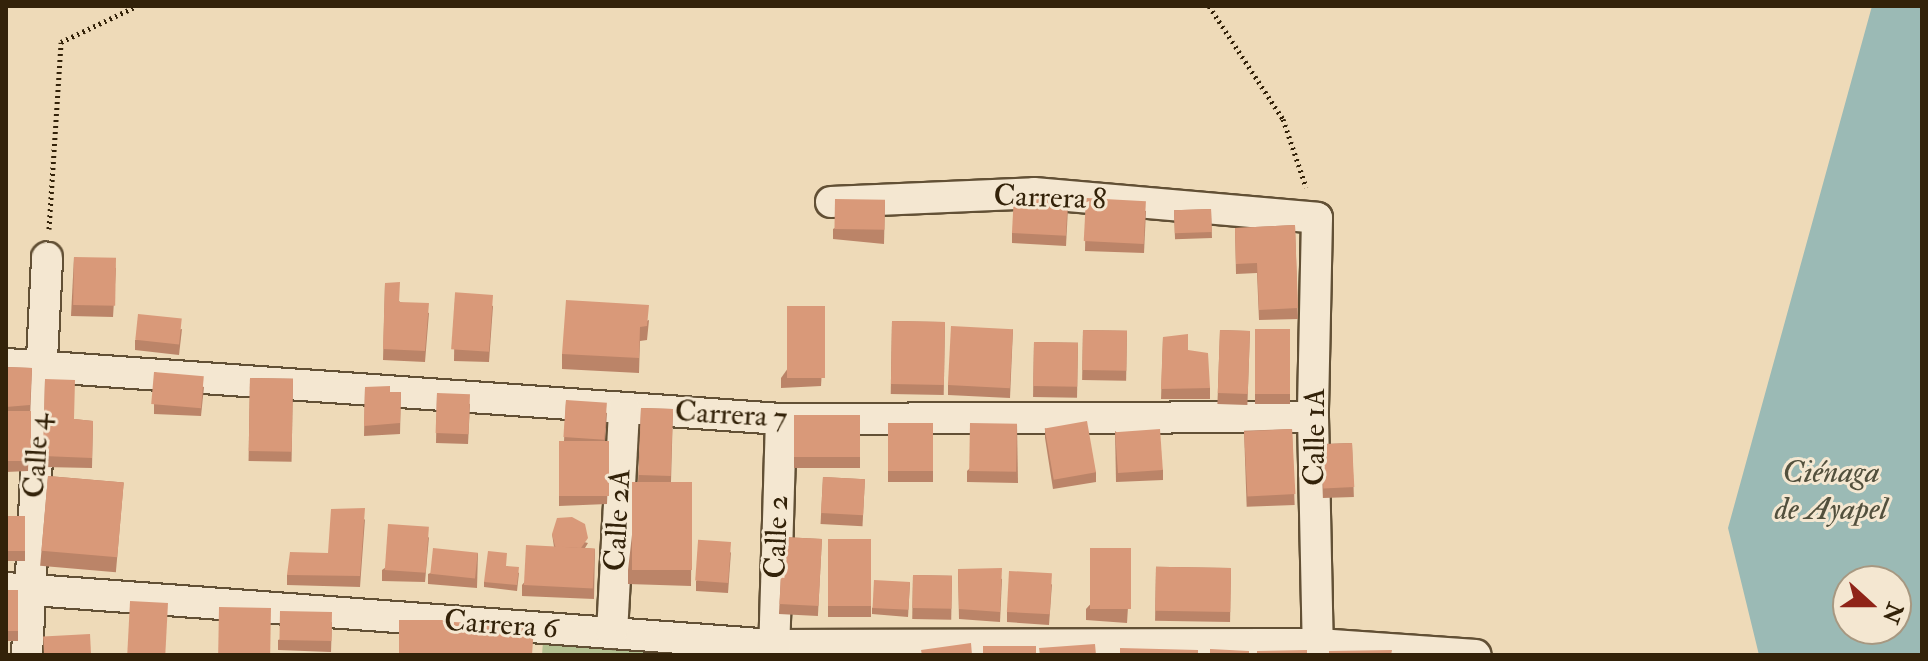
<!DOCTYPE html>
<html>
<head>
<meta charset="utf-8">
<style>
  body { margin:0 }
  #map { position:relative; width:1928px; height:661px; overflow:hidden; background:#eedab8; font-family:"IM FELL Double Pica",serif }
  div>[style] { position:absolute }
  .green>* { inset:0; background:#b4c192 }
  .water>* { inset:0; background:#9bbab5 }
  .path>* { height:5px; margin-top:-2.5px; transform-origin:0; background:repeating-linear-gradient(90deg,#332209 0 2px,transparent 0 6px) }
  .roads { filter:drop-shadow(2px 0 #625035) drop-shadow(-2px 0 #625035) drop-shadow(0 2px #625035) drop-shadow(0 -2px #625035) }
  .minor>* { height:30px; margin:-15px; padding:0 15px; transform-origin:15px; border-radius:15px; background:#f4e7d1 }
  .wall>* { inset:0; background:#bb8468; transform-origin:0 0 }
  .building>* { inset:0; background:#d99979; transform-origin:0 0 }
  span { translate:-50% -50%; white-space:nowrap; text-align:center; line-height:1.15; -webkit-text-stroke:6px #f4e7d1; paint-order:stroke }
  .street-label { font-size:30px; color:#332209 }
  .water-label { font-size:32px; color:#52503d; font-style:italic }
  .frame { position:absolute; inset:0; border:8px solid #332209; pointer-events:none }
  .north { position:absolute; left:1832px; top:565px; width:80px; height:80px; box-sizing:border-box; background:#f4e7d1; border:2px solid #a79881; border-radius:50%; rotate:111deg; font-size:22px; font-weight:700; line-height:32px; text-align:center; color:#332209 }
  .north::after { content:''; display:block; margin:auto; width:28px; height:36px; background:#8f2418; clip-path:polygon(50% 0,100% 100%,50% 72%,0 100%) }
</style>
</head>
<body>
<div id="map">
  <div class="green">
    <div style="clip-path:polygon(544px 628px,774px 655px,542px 655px)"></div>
  </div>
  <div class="water">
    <div style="clip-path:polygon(evenodd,1872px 6px,1922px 6px,1922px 655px,1759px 655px,1728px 528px,1872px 6px,1848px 581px,1896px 581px,1896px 629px,1848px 629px,1848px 581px)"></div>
  </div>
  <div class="path">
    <div style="left:1209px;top:6px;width:135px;rotate:56.8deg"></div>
    <div style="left:1283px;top:119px;width:72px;rotate:71.3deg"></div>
    <div style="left:49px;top:229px;width:187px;rotate:-86.3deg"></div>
    <div style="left:61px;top:42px;width:84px;rotate:-25.3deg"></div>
  </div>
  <div class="roads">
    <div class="minor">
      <div style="left:831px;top:202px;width:203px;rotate:-2.5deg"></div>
      <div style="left:1034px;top:193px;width:284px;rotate:5deg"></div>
      <div style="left:1317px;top:218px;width:199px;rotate:91.2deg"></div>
      <div style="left:1313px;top:417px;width:238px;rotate:88.8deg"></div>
      <div style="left:6px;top:364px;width:777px;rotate:4.06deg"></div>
      <div style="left:781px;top:419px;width:532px;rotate:-0.22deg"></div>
      <div style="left:6px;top:588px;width:769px;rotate:4.25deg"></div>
      <div style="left:773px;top:645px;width:545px;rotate:-0.11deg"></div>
      <div style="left:1318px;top:644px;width:158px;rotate:4deg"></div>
      <div style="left:612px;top:633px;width:225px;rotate:-86.9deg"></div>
      <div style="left:27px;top:655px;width:398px;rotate:-87.1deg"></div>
      <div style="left:774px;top:655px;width:236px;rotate:-88.3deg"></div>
    </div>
  </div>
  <div class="wall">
    <div style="clip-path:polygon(1086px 198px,1146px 211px,1144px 253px,1085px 251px)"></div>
    <div style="clip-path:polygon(885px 200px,884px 244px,833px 239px,833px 229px)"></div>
    <div style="clip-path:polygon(1068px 208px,1066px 246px,1012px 243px,1012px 233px)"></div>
    <div style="left:1211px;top:209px;width:29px;height:37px;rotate:88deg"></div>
    <div style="clip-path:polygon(1295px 225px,1298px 319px,1259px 320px,1257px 273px,1236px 274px,1235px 228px)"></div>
    <div style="clip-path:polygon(74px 257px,116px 268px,113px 317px,71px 316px)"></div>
    <div style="clip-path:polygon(385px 283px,400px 302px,429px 313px,425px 362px,383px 360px)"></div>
    <div style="clip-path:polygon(455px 296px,493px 306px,489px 362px,454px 361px)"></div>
    <div style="clip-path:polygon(825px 316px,821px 386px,781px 388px,781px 378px)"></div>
    <div style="clip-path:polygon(649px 320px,647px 340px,640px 341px,639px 373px,562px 369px,562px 354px)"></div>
    <div style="left:892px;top:321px;width:53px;height:73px;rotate:1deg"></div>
    <div style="clip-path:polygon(182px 329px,179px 355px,135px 350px,135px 340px)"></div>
    <div style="clip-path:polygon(1013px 329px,1010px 398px,948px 395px,948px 385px)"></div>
    <div style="left:1255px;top:329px;width:35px;height:75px"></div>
    <div style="left:1083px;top:330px;width:44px;height:50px;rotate:1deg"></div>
    <div style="left:1220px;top:330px;width:30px;height:74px;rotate:2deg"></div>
    <div style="clip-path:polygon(1163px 337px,1188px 350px,1210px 388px,1210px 399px,1161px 399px)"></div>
    <div style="left:1034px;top:342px;width:44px;height:55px;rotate:1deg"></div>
    <div style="clip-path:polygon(6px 367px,32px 368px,28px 471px,6px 472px)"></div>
    <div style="clip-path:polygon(154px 372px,204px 387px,201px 416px,154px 414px)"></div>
    <div style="left:250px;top:378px;width:43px;height:83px;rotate:1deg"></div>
    <div style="clip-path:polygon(45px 379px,74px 419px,93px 421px,92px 468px,43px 467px)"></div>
    <div style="clip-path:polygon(365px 387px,390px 392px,401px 392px,400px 434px,364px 436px)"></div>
    <div style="clip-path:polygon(437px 393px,470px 404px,468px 444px,436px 443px)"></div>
    <div style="clip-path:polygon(566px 400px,607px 413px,605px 441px,609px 452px,607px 504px,559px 506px,559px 441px,564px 441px)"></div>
    <div style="clip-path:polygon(641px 408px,673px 409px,671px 482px,692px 482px,691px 586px,628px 584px,628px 570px,638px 482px)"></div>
    <div style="left:794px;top:415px;width:66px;height:53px"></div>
    <div style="left:888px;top:423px;width:45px;height:59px"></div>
    <div style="clip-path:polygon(1017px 424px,1018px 483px,967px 482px,967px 471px)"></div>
    <div style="clip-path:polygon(1045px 428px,1096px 472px,1096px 482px,1053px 489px,1045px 438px)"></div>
    <div style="left:1292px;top:429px;width:76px;height:48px;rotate:88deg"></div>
    <div style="clip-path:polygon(1115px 431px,1163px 470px,1163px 480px,1116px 482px)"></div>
    <div style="left:1352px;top:443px;width:54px;height:31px;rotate:88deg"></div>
    <div style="left:48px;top:476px;width:76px;height:90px;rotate:5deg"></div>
    <div style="left:823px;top:477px;width:42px;height:47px;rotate:3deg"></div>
    <div style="left:6px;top:516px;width:19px;height:45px"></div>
    <div style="clip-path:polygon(365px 519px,360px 587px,287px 585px,287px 575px,328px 553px)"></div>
    <div style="clip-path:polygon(552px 534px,588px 543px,585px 548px,595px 549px,594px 599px,522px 596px,522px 585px,554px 547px)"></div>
    <div style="clip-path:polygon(429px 537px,425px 582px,382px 581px,382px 570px)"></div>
    <div style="left:783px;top:537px;width:39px;height:77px;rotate:3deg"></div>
    <div style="left:828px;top:539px;width:43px;height:78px"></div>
    <div style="clip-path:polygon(731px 552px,728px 593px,696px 591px,696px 581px)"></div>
    <div style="clip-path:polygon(478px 553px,477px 588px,428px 584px,428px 574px)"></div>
    <div style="clip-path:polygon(1131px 559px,1127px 623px,1086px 620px,1086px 609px)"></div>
    <div style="clip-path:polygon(507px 566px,519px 573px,517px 591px,484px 587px,484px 582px)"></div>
    <div style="left:1231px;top:568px;width:54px;height:75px;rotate:91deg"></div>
    <div style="clip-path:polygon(958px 569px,1002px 579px,1000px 622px,959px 619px)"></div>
    <div style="left:913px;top:575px;width:39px;height:44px;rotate:1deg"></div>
    <div style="clip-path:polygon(910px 582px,908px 617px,872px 614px,872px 608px)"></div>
    <div style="clip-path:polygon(1052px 584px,1049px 625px,1007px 622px,1007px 612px)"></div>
    <div style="left:6px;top:590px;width:12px;height:51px"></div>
    <div style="clip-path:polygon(332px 622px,331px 652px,278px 650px,278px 640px)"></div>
  </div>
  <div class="building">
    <div style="left:1014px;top:194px;width:54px;height:39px;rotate:3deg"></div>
    <div style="left:1086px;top:198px;width:60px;height:43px;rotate:3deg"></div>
    <div style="left:835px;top:199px;width:50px;height:30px;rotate:1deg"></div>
    <div style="left:1211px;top:209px;width:23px;height:37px;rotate:88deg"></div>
    <div style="clip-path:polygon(1295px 225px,1298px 308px,1259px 310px,1257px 263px,1236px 264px,1235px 228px)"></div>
    <div style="left:74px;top:257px;width:42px;height:48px;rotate:1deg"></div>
    <div style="clip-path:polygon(400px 282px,399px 302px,429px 303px,425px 351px,383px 349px,385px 283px)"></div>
    <div style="left:493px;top:295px;width:57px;height:38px;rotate:94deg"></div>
    <div style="clip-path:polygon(566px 300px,649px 305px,647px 326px,640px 327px,639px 358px,562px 354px)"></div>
    <div style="left:787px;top:306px;width:38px;height:72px"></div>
    <div style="left:138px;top:314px;width:44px;height:26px;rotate:6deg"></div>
    <div style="left:892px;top:321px;width:53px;height:63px;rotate:1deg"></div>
    <div style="left:951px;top:326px;width:62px;height:59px;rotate:3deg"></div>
    <div style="left:1255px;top:329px;width:35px;height:65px"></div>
    <div style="left:1083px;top:330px;width:44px;height:40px;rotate:1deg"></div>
    <div style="left:1220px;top:330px;width:30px;height:63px;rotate:2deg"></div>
    <div style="clip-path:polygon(1188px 334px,1188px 350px,1208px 353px,1210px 388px,1161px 389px,1163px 337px)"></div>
    <div style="left:1034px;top:342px;width:44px;height:44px;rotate:1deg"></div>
    <div style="clip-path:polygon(6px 367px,32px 368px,30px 405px,6px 407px)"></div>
    <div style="left:154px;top:372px;width:50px;height:32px;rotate:5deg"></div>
    <div style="left:250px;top:378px;width:43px;height:73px;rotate:1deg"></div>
    <div style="clip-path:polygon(45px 379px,75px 380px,74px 419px,93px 421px,92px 458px,43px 456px)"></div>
    <div style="clip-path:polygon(390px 386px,390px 392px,401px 392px,400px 423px,364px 426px,365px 387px)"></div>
    <div style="left:437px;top:393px;width:33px;height:40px;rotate:2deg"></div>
    <div style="left:566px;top:400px;width:41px;height:37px;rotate:4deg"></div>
    <div style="left:641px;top:408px;width:32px;height:67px;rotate:2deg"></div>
    <div style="left:6px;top:411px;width:25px;height:50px"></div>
    <div style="left:794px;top:415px;width:66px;height:42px"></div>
    <div style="left:1087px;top:421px;width:52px;height:43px;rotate:80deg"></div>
    <div style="left:888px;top:423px;width:45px;height:48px"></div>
    <div style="left:970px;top:423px;width:47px;height:48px;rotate:1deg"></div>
    <div style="left:1160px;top:429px;width:41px;height:45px;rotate:86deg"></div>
    <div style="left:1292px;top:429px;width:65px;height:48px;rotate:87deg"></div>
    <div style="left:559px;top:441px;width:50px;height:55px"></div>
    <div style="left:1352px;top:443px;width:44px;height:31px;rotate:87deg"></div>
    <div style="left:48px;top:476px;width:76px;height:75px;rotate:5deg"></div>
    <div style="left:823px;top:477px;width:42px;height:36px;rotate:3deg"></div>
    <div style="left:632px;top:482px;width:60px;height:88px"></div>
    <div style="clip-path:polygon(365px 508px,360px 576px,287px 575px,290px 552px,328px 553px,331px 509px)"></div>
    <div style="left:6px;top:516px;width:19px;height:35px"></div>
    <div style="clip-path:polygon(572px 517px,585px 524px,588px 538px,581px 548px,556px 547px,555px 546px,552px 534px,557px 518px)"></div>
    <div style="left:388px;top:524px;width:41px;height:46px;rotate:4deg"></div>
    <div style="left:783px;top:537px;width:39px;height:67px;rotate:3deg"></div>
    <div style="left:828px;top:539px;width:43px;height:67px"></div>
    <div style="left:731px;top:542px;width:41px;height:33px;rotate:94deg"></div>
    <div style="left:526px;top:545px;width:69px;height:40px;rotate:3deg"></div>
    <div style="left:433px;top:548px;width:45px;height:26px;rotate:6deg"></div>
    <div style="left:1090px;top:548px;width:41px;height:61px"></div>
    <div style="clip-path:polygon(488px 551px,507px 553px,506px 566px,519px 567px,517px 585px,484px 582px)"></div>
    <div style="clip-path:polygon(1002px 568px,1000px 612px,959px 609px,958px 569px)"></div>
    <div style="left:1231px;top:568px;width:44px;height:75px;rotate:91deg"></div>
    <div style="left:1009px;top:571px;width:43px;height:41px;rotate:3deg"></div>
    <div style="left:913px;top:575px;width:39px;height:33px;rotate:1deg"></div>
    <div style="left:874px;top:580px;width:36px;height:28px;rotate:3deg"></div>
    <div style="left:6px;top:590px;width:12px;height:41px"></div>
    <div style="left:168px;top:603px;width:52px;height:38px;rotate:93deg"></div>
    <div style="left:219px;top:607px;width:52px;height:48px;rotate:1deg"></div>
    <div style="left:280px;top:611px;width:52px;height:29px;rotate:1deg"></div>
    <div style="clip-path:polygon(399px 620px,452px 620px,452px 634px,454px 622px,534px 627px,532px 655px,399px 655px)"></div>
    <div style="left:90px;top:634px;width:21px;height:47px;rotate:87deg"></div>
    <div style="clip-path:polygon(971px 643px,972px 655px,922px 655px,921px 650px)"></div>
    <div style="clip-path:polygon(1095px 644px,1096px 655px,1040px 655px,1039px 648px)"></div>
    <div style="left:1036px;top:646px;width:9px;height:53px;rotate:90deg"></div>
    <div style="clip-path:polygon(1120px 648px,1198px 650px,1198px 655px,1120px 655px)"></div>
    <div style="clip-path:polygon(1210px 649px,1249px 651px,1249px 655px,1210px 655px)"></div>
    <div style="clip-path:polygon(1307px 650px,1307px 655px,1257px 655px,1257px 651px)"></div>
    <div style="clip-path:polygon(1392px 650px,1391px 655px,1329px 655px,1329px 651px)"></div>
  </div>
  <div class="street-label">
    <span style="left:1050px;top:198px;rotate:2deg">Carrera 8</span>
    <span style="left:731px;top:415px;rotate:3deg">Carrera 7</span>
    <span style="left:1315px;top:437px;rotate:-90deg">Calle 1A</span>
    <span style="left:37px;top:456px;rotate:-87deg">Calle 4</span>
    <span style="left:618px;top:520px;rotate:-87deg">Calle 2A</span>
    <span style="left:777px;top:537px;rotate:-88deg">Calle 2</span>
    <span style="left:501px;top:625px;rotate:4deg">Carrera 6</span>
  </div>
  <div class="water-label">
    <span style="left:1831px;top:491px">Ciénaga<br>de Ayapel</span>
  </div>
  <div class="frame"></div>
  <div class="north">N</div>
</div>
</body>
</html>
